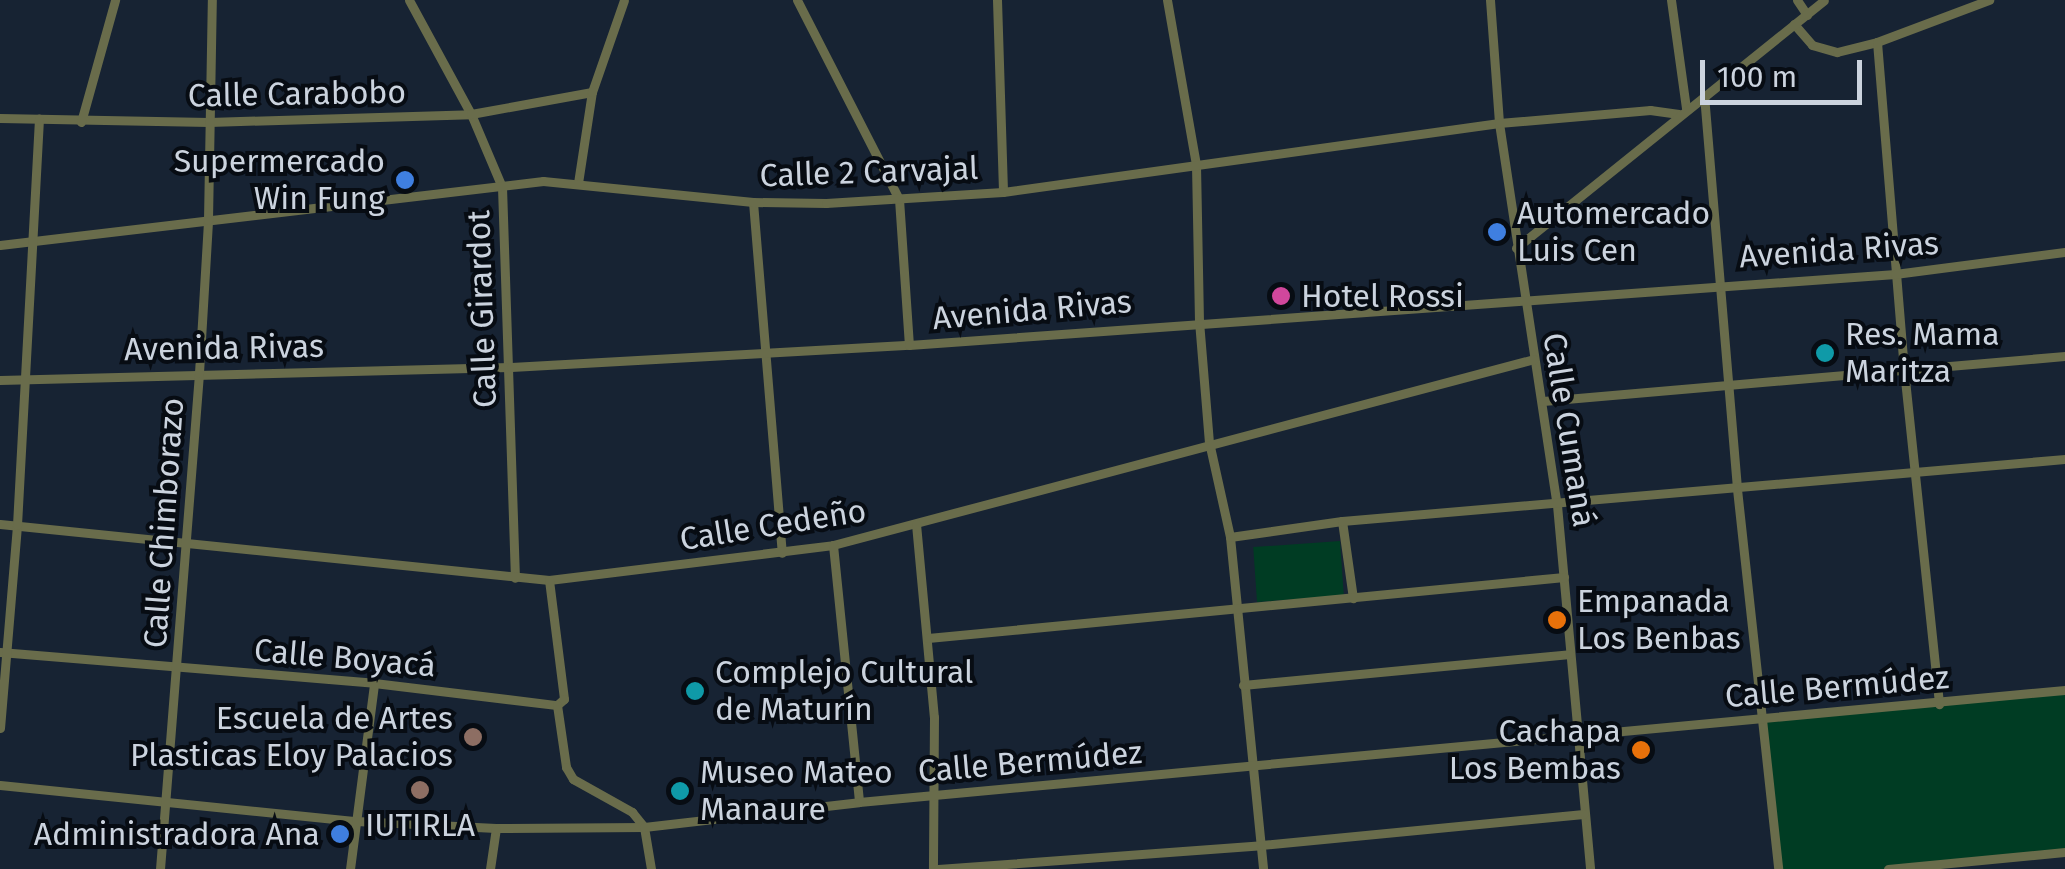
<!DOCTYPE html>
<html>
<head>
<meta charset="utf-8">
<style>
  body { margin:0 }
  #map { position:relative; width:2065px; height:869px; overflow:hidden; background:#172333; font-family:"Fira Sans",sans-serif }
  div>[style] { position:absolute }
  .green>* { inset:0; background:#003c23; transform-origin:0 0 }
  .minor>* { height:9px; margin:-4.5px; padding:0 4.5px; transform-origin:4.5px; border-radius:4.5px; background:#696c4b }
  .dots>* { width:28px; height:28px; translate:-50% -50%; box-sizing:border-box; border:5px solid #070c13; border-radius:50% }
  span { translate:-50% -50%; white-space:nowrap; text-align:center; line-height:1.15; -webkit-text-stroke:8px #070c13; paint-order:stroke }
  .street-label { font-size:32px; color:#cbd3de }
  .poi-label { font-size:32px; color:#cbd3de }
  .right { translate:-100% -50%; text-align:right }
  .left { translate:0 -50%; text-align:left }
  .scale { position:absolute; left:1700px; top:60px; width:162px; height:45px; box-sizing:border-box; border:5px solid #cbd3de; border-top:0; padding-left:12px; font-size:30px; line-height:35px; white-space:nowrap; color:#cbd3de; -webkit-text-stroke:8px #070c13; paint-order:stroke }
</style>
</head>
<body>
<div id="map">
  <div class="green">
    <div style="left:1340px;top:541px;width:55px;height:87px;rotate:86deg"></div>
    <div style="clip-path:polygon(2065px 691px,2065px 852px,1888px 869px,1778px 869px,1765px 720px)"></div>
  </div>
  <div class="minor">
    <div style="left:409px;top:0;width:130px;rotate:61.5deg"></div>
    <div style="left:471px;top:114px;width:79px;rotate:67deg"></div>
    <div style="left:502px;top:187px;width:391px;rotate:88.1deg"></div>
    <div style="left:797px;top:0;width:224px;rotate:62.9deg"></div>
    <div style="left:899px;top:199px;width:146px;rotate:86.1deg"></div>
    <div style="left:997px;top:0;width:192px;rotate:88.2deg"></div>
    <div style="left:1167px;top:0;width:168px;rotate:80deg"></div>
    <div style="left:1196px;top:165px;width:156px;rotate:88.9deg"></div>
    <div style="left:1199px;top:321px;width:121px;rotate:85.3deg"></div>
    <div style="left:1209px;top:442px;width:97px;rotate:77.5deg"></div>
    <div style="left:1230px;top:537px;width:334px;rotate:84.3deg"></div>
    <div style="left:1490px;top:0;width:123px;rotate:85.8deg"></div>
    <div style="left:1499px;top:123px;width:386px;rotate:81.4deg"></div>
    <div style="left:1557px;top:505px;width:365px;rotate:84.8deg"></div>
    <div style="left:1671px;top:0;width:109px;rotate:82.1deg"></div>
    <div style="left:1797px;top:0;width:18px;rotate:56deg"></div>
    <div style="left:1794px;top:24px;width:28px;rotate:49deg"></div>
    <div style="left:1812px;top:45px;width:26px;rotate:16deg"></div>
    <div style="left:1837px;top:52px;width:41px;rotate:-14deg"></div>
    <div style="left:1877px;top:42px;width:120px;rotate:-20.6deg"></div>
    <div style="left:1877px;top:42px;width:329px;rotate:85.3deg"></div>
    <div style="left:1904px;top:370px;width:336px;rotate:84deg"></div>
    <div style="left:1704px;top:95px;width:395px;rotate:85.2deg"></div>
    <div style="left:1737px;top:489px;width:382px;rotate:83.8deg"></div>
    <div style="left:0;top:118px;width:209px;rotate:1.1deg"></div>
    <div style="left:209px;top:122px;width:262px;rotate:-1.7deg"></div>
    <div style="left:471px;top:114px;width:123px;rotate:-10.3deg"></div>
    <div style="left:81px;top:122px;width:127px;rotate:-74.4deg"></div>
    <div style="left:578px;top:183px;width:92px;rotate:-81.3deg"></div>
    <div style="left:592px;top:92px;width:97px;rotate:-70.8deg"></div>
    <div style="left:753px;top:202px;width:352px;rotate:85.3deg"></div>
    <div style="left:0;top:245px;width:547px;rotate:-6.72deg"></div>
    <div style="left:543px;top:181px;width:211px;rotate:5.7deg"></div>
    <div style="left:753px;top:202px;width:73px;rotate:0.8deg"></div>
    <div style="left:826px;top:203px;width:177px;rotate:-3.6deg"></div>
    <div style="left:1003px;top:192px;width:501px;rotate:-7.92deg"></div>
    <div style="left:1499px;top:123px;width:152px;rotate:-4.9deg"></div>
    <div style="left:1650px;top:110px;width:29px;rotate:8deg"></div>
    <div style="left:1516px;top:248px;width:395px;rotate:-38.8deg"></div>
    <div style="left:0;top:380px;width:511px;rotate:-1.46deg"></div>
    <div style="left:511px;top:367px;width:399px;rotate:-3.2deg"></div>
    <div style="left:909px;top:345px;width:989px;rotate:-4.12deg"></div>
    <div style="left:1895px;top:274px;width:171px;rotate:-7.4deg"></div>
    <div style="left:1543px;top:401px;width:524px;rotate:-4.93deg"></div>
    <div style="left:1342px;top:521px;width:78px;rotate:81.9deg"></div>
    <div style="left:0;top:524px;width:552px;rotate:5.82deg"></div>
    <div style="left:549px;top:580px;width:286px;rotate:-7deg"></div>
    <div style="left:833px;top:545px;width:725px;rotate:-14.86deg"></div>
    <div style="left:916px;top:524px;width:194px;rotate:84.7deg"></div>
    <div style="left:934px;top:717px;width:152px;rotate:90.4deg"></div>
    <div style="left:1230px;top:537px;width:113px;rotate:-8.1deg"></div>
    <div style="left:1342px;top:521px;width:726px;rotate:-4.9deg"></div>
    <div style="left:833px;top:545px;width:258px;rotate:84.2deg"></div>
    <div style="left:549px;top:580px;width:120px;rotate:82.8deg"></div>
    <div style="left:564px;top:699px;width:9px;rotate:139deg"></div>
    <div style="left:928px;top:638px;width:639px;rotate:-5.48deg"></div>
    <div style="left:0;top:652px;width:375px;rotate:4.7deg"></div>
    <div style="left:374px;top:683px;width:184px;rotate:6.9deg"></div>
    <div style="left:1243px;top:685px;width:328px;rotate:-5.4deg"></div>
    <div style="left:557px;top:705px;width:63px;rotate:81.7deg"></div>
    <div style="left:566px;top:767px;width:14px;rotate:60deg"></div>
    <div style="left:573px;top:779px;width:68px;rotate:29.2deg"></div>
    <div style="left:632px;top:812px;width:19px;rotate:51deg"></div>
    <div style="left:644px;top:827px;width:43px;rotate:80.5deg"></div>
    <div style="left:0;top:728px;width:204px;rotate:-85.2deg"></div>
    <div style="left:17px;top:525px;width:407px;rotate:-86.9deg"></div>
    <div style="left:0;top:785px;width:358px;rotate:5.8deg"></div>
    <div style="left:356px;top:821px;width:140px;rotate:2.9deg"></div>
    <div style="left:496px;top:828px;width:148px;rotate:-0.4deg"></div>
    <div style="left:644px;top:827px;width:216px;rotate:-6.6deg"></div>
    <div style="left:859px;top:802px;width:1211px;rotate:-5.31deg"></div>
    <div style="left:160px;top:869px;width:498px;rotate:-85.5deg"></div>
    <div style="left:199px;top:373px;width:153px;rotate:-86.6deg"></div>
    <div style="left:208px;top:220px;width:220px;rotate:-89deg"></div>
    <div style="left:350px;top:869px;width:188px;rotate:-82.6deg"></div>
    <div style="left:490px;top:869px;width:41px;rotate:-81.7deg"></div>
    <div style="left:938px;top:869px;width:324px;rotate:-4.2deg"></div>
    <div style="left:1261px;top:845px;width:324px;rotate:-5.5deg"></div>
    <div style="left:1888px;top:869px;width:178px;rotate:-5.5deg"></div>
  </div>
  <div class="dots">
    <div style="left:405px;top:180px;background:#3f7fe0"></div>
    <div style="left:1497px;top:232px;background:#3f7fe0"></div>
    <div style="left:1281px;top:296px;background:#d1479c"></div>
    <div style="left:1825px;top:353px;background:#0f9aa8"></div>
    <div style="left:1557px;top:620px;background:#e8710a"></div>
    <div style="left:695px;top:691px;background:#0f9aa8"></div>
    <div style="left:473px;top:737px;background:#8d6e63"></div>
    <div style="left:1641px;top:750px;background:#e8710a"></div>
    <div style="left:420px;top:790px;background:#8d6e63"></div>
    <div style="left:680px;top:791px;background:#0f9aa8"></div>
    <div style="left:340px;top:834px;background:#3f7fe0"></div>
  </div>
  <div class="street-label">
    <span style="left:297px;top:94px;rotate:-1deg">Calle Carabobo</span>
    <span style="left:869px;top:172px;rotate:-2deg">Calle 2 Carvajal</span>
    <span style="left:1839px;top:250px;rotate:-4deg">Avenida Rivas</span>
    <span style="left:482px;top:309px;rotate:-92deg">Calle Girardot</span>
    <span style="left:1032px;top:310px;rotate:-5deg">Avenida Rivas</span>
    <span style="left:224px;top:348px;rotate:-1deg">Avenida Rivas</span>
    <span style="left:1569px;top:430px;rotate:81deg">Calle Cumaná</span>
    <span style="left:164px;top:523px;rotate:-86deg">Calle Chimborazo</span>
    <span style="left:773px;top:525px;rotate:-9deg">Calle Cedeño</span>
    <span style="left:345px;top:658px;rotate:5deg">Calle Boyacá</span>
    <span style="left:1837px;top:687px;rotate:-5deg">Calle Bermúdez</span>
    <span style="left:1030px;top:762px;rotate:-5deg">Calle Bermúdez</span>
  </div>
  <div class="poi-label">
    <span class="right" style="left:385px;top:180px">Supermercado<br>Win Fung</span>
    <span class="left" style="left:1517px;top:232px">Automercado<br>Luis Cen</span>
    <span class="left" style="left:1301px;top:296px">Hotel Rossi</span>
    <span class="left" style="left:1845px;top:353px">Res. Mama<br>Maritza</span>
    <span class="left" style="left:1577px;top:620px">Empanada<br>Los Benbas</span>
    <span class="left" style="left:715px;top:691px">Complejo Cultural<br>de Maturín</span>
    <span class="right" style="left:453px;top:737px">Escuela de Artes<br>Plasticas Eloy Palacios</span>
    <span class="right" style="left:1621px;top:750px">Cachapa<br>Los Bembas</span>
    <span class="left" style="left:700px;top:791px">Museo Mateo<br>Manaure</span>
    <span style="left:420px;top:825px">IUTIRLA</span>
    <span class="right" style="left:320px;top:834px">Administradora Ana</span>
  </div>
  <div class="scale">100 m</div>
</div>
</body>
</html>
